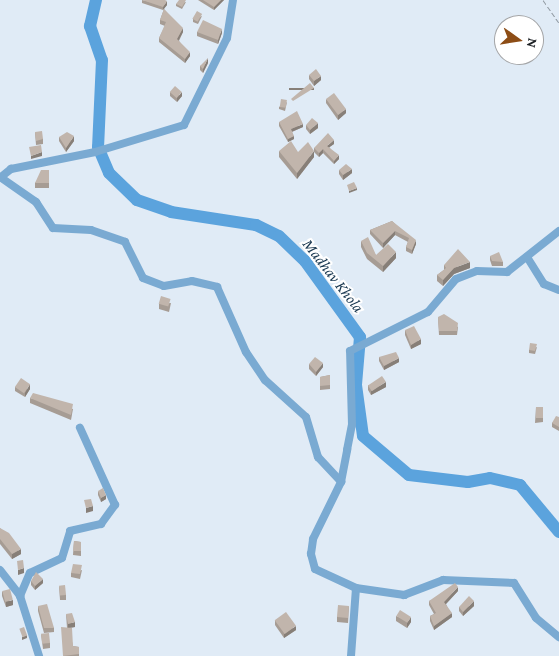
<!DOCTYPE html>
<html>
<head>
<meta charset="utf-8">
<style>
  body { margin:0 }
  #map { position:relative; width:559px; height:656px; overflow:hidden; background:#e0ebf6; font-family:"Crimson Pro",serif }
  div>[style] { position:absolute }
  .river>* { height:12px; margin:-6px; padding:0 6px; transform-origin:6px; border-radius:6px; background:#5ba3dd }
  .path>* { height:1px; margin-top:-0.5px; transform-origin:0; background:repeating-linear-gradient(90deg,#9099a1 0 5px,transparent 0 7.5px) }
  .minor>* { height:8px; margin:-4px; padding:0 4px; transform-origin:4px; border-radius:4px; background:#7aaad2 }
  .wall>* { inset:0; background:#a69c94 }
  .shaded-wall>* { inset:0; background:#877f78; transform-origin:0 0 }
  .building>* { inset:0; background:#c1b5ac; transform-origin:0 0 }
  span { translate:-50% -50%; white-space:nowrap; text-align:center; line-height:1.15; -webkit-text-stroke:4px #fff; paint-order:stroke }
  .water-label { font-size:16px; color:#17364f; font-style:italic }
  .north { position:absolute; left:494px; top:15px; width:50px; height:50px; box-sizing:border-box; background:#fff; border:1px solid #a4a5a7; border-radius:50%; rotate:103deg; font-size:14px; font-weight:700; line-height:20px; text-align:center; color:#1b1f23 }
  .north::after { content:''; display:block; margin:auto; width:18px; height:22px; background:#8d4d16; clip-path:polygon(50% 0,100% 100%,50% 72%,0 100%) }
</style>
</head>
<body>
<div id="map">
  <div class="river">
    <div style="left:96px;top:0;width:27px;rotate:103deg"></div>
    <div style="left:90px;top:26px;width:36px;rotate:71deg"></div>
    <div style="left:102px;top:60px;width:87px;rotate:92.6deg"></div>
    <div style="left:98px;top:147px;width:28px;rotate:67deg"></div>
    <div style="left:109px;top:173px;width:39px;rotate:44deg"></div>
    <div style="left:137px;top:200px;width:36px;rotate:19deg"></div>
    <div style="left:171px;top:212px;width:86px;rotate:8.7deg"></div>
    <div style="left:256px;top:225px;width:25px;rotate:26deg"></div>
    <div style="left:279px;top:236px;width:36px;rotate:44deg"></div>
    <div style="left:305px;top:261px;width:94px;rotate:54.1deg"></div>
    <div style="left:360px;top:337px;width:48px;rotate:94.8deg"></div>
    <div style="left:356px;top:385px;width:51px;rotate:82.2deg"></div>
    <div style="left:363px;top:436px;width:60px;rotate:40.3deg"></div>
    <div style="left:409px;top:475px;width:59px;rotate:6.8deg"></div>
    <div style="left:468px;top:482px;width:22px;rotate:-10deg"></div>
    <div style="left:490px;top:478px;width:31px;rotate:13deg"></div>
    <div style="left:520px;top:485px;width:61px;rotate:50.3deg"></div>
  </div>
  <div class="path">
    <div style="left:543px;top:0;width:28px;rotate:55deg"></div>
  </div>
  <div class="minor">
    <div style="left:0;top:177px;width:44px;rotate:34.8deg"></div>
    <div style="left:36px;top:202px;width:31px;rotate:57deg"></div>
    <div style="left:53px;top:228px;width:38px;rotate:3deg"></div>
    <div style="left:91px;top:230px;width:36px;rotate:19deg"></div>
    <div style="left:125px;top:242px;width:40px;rotate:63.4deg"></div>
    <div style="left:143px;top:278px;width:22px;rotate:21deg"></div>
    <div style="left:164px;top:286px;width:28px;rotate:-10deg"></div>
    <div style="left:192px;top:281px;width:26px;rotate:13deg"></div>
    <div style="left:217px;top:287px;width:71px;rotate:66deg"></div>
    <div style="left:246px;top:352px;width:34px;rotate:56deg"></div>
    <div style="left:265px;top:380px;width:55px;rotate:42.1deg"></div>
    <div style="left:306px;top:417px;width:42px;rotate:73.3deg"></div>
    <div style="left:318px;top:457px;width:34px;rotate:47deg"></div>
    <div style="left:1px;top:177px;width:13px;rotate:-39deg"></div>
    <div style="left:11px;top:169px;width:86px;rotate:-11.4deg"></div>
    <div style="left:95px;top:152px;width:93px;rotate:-16.9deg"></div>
    <div style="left:184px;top:125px;width:97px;rotate:-63.7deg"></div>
    <div style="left:227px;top:38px;width:38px;rotate:-81deg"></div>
    <div style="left:527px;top:257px;width:32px;rotate:58deg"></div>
    <div style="left:544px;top:284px;width:16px;rotate:22deg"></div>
    <div style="left:0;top:570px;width:33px;rotate:52deg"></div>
    <div style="left:20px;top:596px;width:63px;rotate:72.4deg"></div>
    <div style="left:356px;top:588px;width:49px;rotate:8.3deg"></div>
    <div style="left:404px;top:595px;width:42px;rotate:-21deg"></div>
    <div style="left:443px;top:580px;width:71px;rotate:2.4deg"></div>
    <div style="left:514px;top:583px;width:41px;rotate:57.8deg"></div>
    <div style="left:536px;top:618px;width:30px;rotate:40deg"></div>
    <div style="left:20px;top:596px;width:25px;rotate:-67deg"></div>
    <div style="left:30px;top:573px;width:35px;rotate:-25deg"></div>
    <div style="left:62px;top:558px;width:28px;rotate:-73deg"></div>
    <div style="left:70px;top:531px;width:32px;rotate:-13deg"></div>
    <div style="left:101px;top:524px;width:24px;rotate:-54deg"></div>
    <div style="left:115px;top:505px;width:85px;rotate:-114.4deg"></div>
    <div style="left:351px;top:656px;width:68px;rotate:-85.8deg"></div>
    <div style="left:356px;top:588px;width:45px;rotate:-155.1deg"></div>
    <div style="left:315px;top:569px;width:16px;rotate:-105deg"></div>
    <div style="left:311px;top:554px;width:15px;rotate:-82deg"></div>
    <div style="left:313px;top:539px;width:64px;rotate:-63.8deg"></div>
    <div style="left:341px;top:482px;width:33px;rotate:-79deg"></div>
    <div style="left:347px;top:450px;width:25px;rotate:-79deg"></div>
    <div style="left:352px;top:425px;width:74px;rotate:-91.5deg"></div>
    <div style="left:350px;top:351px;width:87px;rotate:-26.6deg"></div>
    <div style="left:428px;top:312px;width:43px;rotate:-49.7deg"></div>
    <div style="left:456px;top:279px;width:22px;rotate:-21deg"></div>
    <div style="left:477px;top:271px;width:30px;rotate:2deg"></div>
    <div style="left:507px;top:272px;width:66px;rotate:-38.3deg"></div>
  </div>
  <div class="wall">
    <div style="clip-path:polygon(142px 0,167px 5px,163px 10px,142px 3px)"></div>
    <div style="clip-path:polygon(198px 0,224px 0,214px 10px)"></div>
    <div style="clip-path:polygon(186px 2px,182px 9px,176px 6px,176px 4px)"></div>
    <div style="clip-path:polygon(164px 9px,183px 32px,179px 41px,190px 56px,185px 63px,159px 42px,159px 38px,165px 26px,160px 24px,160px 20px)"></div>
    <div style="clip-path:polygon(202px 16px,198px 24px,193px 22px,193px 19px)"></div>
    <div style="clip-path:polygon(197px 32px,222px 33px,218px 44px,197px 36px)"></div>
    <div style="clip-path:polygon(208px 63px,203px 73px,200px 70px,200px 66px)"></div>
    <div style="clip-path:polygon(309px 75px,321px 80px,314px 86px,309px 79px)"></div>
    <div style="clip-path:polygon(170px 92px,182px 96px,177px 102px,170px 96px)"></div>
    <div style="clip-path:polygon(326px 99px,346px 113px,338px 120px,326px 103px)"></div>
    <div style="clip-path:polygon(287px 102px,285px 111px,279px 109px,279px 107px)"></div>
    <div style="clip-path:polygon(279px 122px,303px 127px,292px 132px,294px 139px,288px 142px,279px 126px)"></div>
    <div style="clip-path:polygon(306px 125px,318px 128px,310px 134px,306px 129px)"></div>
    <div style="clip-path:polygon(35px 132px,43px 139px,43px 144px,36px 145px)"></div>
    <div style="clip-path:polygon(59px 137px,74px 141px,66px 152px,59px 141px)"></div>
    <div style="clip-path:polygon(334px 144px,329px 147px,339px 159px,334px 164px,323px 153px,319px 157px,314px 152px,314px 148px)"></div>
    <div style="clip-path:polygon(279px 151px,314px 157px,297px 179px,279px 157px)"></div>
    <div style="clip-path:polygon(49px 170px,49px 188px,35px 188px,35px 183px)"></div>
    <div style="clip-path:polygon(339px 170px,352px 173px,343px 180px,339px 174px)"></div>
    <div style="clip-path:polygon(392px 221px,416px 244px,412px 254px,406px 251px,406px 247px,408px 242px,395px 235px,383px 248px,370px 234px,370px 230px)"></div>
    <div style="clip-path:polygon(361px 241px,376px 255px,396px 258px,383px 272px,367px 259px,361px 247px)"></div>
    <div style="clip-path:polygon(490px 256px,503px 262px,503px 266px,492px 266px,490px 260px)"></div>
    <div style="clip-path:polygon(444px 265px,470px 268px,454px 274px,443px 286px,437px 281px,437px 275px,444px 270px)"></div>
    <div style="clip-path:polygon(171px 303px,169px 312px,159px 309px,159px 304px)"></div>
    <div style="clip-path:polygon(438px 317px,458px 327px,457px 335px,439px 335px)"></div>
    <div style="clip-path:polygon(405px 330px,421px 344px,411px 349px,405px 335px)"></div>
    <div style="clip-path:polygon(537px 347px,535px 354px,529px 353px,529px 350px)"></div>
    <div style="clip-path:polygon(379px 357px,399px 362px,384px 370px,379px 361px)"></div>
    <div style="clip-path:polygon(309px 364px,323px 367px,316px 376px,309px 369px)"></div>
    <div style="clip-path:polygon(330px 375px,330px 389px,320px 390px,320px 377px)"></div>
    <div style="clip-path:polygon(368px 385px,386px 387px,371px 395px,368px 390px)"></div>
    <div style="clip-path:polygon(15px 387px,30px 389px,25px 397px,15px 391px)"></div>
    <div style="clip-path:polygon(30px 398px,73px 409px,71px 420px,30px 403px)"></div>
    <div style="clip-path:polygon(536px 407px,543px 407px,543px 422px,535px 423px)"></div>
    <div style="clip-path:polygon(559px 417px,559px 431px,552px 427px,552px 423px)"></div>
    <div style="clip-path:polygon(98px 491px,106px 499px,101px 502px,98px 495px)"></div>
    <div style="clip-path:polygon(0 528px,21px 554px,12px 559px,0 544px)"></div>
    <div style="clip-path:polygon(74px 541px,81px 542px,81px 556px,73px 555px)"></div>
    <div style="clip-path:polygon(82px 570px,80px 579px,71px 577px,71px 573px)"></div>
    <div style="clip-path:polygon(31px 581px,43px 583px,35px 590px,31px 585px)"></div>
    <div style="clip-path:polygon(59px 586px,66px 595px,66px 600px,60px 600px)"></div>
    <div style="clip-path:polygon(2px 591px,13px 605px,6px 607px,2px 596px)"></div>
    <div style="clip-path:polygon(458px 591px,446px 604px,452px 617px,434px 630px,430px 621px,430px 616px,434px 614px,429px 605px,429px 601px)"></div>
    <div style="clip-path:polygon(38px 606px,54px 628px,54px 632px,44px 633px,38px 611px)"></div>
    <div style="clip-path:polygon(349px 606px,348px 623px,337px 622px,337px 617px)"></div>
    <div style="clip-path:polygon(474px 606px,463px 616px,459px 611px,459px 607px)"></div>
    <div style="clip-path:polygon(66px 614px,75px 627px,69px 628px,73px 646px,79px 647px,79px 656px,63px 656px,67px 628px)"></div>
    <div style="clip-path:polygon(396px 616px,411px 622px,407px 628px,396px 621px)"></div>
    <div style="clip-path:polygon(275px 620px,296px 630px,284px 638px,275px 625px)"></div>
    <div style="clip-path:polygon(41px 634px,50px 643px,50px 648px,43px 649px)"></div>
  </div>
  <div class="shaded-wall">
    <div style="clip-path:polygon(221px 0,224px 0,214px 10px,214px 7px)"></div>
    <div style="clip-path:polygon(167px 1px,167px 5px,163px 10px,163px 7px)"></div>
    <div style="clip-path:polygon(183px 28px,183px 32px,177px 43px,177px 39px)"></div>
    <div style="clip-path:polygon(222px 29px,222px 33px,218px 44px,218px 40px)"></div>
    <div style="clip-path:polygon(190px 52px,190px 56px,185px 63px,185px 59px)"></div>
    <div style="clip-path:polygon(208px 58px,208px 63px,203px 73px,203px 69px)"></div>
    <div style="clip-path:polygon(321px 76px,321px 80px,314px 86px,314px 81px)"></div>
    <div style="left:314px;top:88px;width:2px;height:25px;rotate:90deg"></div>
    <div style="clip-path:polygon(182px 92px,182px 96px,177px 102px,177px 98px)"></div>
    <div style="clip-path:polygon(346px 109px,346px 113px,338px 120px,338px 115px)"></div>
    <div style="clip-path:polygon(318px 123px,318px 128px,310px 134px,310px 130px)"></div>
    <div style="clip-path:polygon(303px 124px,303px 127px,291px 132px,291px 129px)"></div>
    <div style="clip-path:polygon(74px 136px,74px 141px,66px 152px,66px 148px)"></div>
    <div style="clip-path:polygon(294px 136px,294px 139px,288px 142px,288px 139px)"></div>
    <div style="clip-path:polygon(334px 140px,334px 144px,327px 149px,327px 146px)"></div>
    <div style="clip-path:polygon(323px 149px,323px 153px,319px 157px,319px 153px)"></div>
    <div style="clip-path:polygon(314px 151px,314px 157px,297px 179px,297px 173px)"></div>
    <div style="clip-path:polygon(42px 152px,42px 156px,31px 159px,31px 156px)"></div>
    <div style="clip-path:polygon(339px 155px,339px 159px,334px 164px,334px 161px)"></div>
    <div style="clip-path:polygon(352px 169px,352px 173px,343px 180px,343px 175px)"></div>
    <div style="clip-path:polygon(357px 188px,357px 190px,349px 193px,349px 191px)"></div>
    <div style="clip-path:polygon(395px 231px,395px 235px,383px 248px,383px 243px)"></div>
    <div style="clip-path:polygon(416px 240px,416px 244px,412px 254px,412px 250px)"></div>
    <div style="clip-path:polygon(396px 252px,396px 258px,383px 272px,383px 266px)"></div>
    <div style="clip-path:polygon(470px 262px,470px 268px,454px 274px,443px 286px,443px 280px,454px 268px)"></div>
    <div style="clip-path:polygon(421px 339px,421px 344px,411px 349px,411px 345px)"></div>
    <div style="clip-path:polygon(399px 358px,399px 362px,384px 370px,384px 366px)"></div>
    <div style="clip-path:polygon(323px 363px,323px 367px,316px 376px,316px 372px)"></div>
    <div style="clip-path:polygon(386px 382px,386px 387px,371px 395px,371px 391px)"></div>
    <div style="clip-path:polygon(30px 384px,30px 389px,25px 397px,25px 393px)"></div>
    <div style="clip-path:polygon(106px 495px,106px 499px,101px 502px,101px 498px)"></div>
    <div style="clip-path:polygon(93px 506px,93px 511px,86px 513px,86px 508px)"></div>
    <div style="clip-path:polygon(21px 549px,21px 554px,12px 559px,12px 554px)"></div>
    <div style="clip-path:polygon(24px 568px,24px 573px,18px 575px,18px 570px)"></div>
    <div style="clip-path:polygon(43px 579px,43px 583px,35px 590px,35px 586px)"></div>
    <div style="clip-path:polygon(458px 587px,458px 591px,444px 606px,444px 602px)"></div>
    <div style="clip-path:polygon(13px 600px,13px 605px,6px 607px,6px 602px)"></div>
    <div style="clip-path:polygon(474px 601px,474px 606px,463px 616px,463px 612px)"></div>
    <div style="clip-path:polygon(452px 613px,452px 617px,434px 630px,434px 626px)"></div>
    <div style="clip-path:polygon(411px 617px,411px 622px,407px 628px,407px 623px)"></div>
    <div style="clip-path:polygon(75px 622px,75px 627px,68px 628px,68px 624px)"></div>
    <div style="clip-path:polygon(296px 626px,296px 630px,284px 638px,284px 634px)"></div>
    <div style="clip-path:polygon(27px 635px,27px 638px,22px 640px,22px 637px)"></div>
  </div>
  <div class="building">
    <div style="clip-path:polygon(142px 0,165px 0,167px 1px,163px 7px)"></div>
    <div style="clip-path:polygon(179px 0,186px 0,182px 7px,176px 4px)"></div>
    <div style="clip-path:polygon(203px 0,221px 0,214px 7px)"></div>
    <div style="clip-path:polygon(164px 9px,183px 28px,177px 39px,190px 52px,185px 59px,159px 38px,166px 22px,160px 20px)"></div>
    <div style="left:197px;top:11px;width:6px;height:9px;rotate:31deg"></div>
    <div style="clip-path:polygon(203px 20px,222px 29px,218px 40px,197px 32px)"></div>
    <div style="clip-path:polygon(208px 58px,203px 69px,200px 66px)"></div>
    <div style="clip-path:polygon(316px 69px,321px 76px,314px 81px,309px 75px)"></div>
    <div style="clip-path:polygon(310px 83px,314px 88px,293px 101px,291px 99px)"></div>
    <div style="left:175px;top:86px;width:9px;height:8px;rotate:41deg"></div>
    <div style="left:334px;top:93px;width:20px;height:10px;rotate:53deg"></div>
    <div style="left:281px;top:99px;width:6px;height:8px;rotate:9deg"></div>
    <div style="clip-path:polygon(297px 111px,303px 124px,291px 129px,294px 136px,288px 139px,279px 122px)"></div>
    <div style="clip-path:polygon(312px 118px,318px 123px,310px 130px,306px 125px)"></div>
    <div style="clip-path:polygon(42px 131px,43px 139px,36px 141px,35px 132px)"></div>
    <div style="clip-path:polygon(67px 132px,74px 136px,66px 148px,59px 137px)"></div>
    <div style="clip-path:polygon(328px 133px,334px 140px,327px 146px,339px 155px,334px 161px,323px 149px,319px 153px,314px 148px)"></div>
    <div style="clip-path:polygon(291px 141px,298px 152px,308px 142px,314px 151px,297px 173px,279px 151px)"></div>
    <div style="clip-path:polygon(41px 145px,42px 152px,31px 156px,29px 147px)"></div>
    <div style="clip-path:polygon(346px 164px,352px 169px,343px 175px,339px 170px)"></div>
    <div style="clip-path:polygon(41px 170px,49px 170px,49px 183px,35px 183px)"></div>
    <div style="clip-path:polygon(354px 182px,357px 188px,349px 191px,347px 185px)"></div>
    <div style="clip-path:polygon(392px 221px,416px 240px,412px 250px,406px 247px,409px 238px,395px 231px,383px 243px,370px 230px)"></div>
    <div style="clip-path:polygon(368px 237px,376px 255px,388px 244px,396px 252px,383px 266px,367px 253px,361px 241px)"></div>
    <div style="clip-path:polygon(458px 249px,470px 262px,454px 268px,443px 280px,437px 275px,446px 268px,444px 265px)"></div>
    <div style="clip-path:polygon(499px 252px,503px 262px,492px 261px,490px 256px)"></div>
    <div style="left:161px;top:296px;width:10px;height:8px;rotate:17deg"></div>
    <div style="clip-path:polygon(444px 314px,458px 323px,457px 331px,439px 331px,438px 317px)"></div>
    <div style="clip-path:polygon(414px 326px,421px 339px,411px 345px,405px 330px)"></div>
    <div style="clip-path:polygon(530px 343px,537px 344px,535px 351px,529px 350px)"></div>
    <div style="clip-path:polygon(396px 352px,399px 358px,384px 366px,379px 357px)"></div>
    <div style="clip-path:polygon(315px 357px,323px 363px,316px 372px,309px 364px)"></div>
    <div style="clip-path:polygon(330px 375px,330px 385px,320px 386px,320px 377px)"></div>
    <div style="left:382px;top:376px;width:7px;height:17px;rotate:56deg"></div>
    <div style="left:21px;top:378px;width:11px;height:11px;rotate:34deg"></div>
    <div style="clip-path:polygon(33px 393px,73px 404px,71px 415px,30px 398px)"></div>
    <div style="left:536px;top:407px;width:7px;height:11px"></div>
    <div style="clip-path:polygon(556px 416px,559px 417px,559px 427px,552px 423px)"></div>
    <div style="clip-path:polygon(103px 488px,106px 495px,101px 498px,98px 491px)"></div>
    <div style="clip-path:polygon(91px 499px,93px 506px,86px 508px,84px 500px)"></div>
    <div style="clip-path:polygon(0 528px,9px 533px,21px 549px,12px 554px,0 539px)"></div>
    <div style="clip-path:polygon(74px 541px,81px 542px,81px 551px,73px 551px)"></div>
    <div style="clip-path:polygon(23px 560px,24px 568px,18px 570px,17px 561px)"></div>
    <div style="clip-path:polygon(73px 564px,82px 565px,80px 574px,71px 573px)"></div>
    <div style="clip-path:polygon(36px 572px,43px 579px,35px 586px,31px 581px)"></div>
    <div style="clip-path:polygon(455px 583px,458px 587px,444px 602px,452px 613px,434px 626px,430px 616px,436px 613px,429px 601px)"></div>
    <div style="left:65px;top:585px;width:10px;height:6px;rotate:84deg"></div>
    <div style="left:10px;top:589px;width:11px;height:8px;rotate:75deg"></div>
    <div style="clip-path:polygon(469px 596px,474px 601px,463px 612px,459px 607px)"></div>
    <div style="clip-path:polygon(47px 604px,54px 628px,44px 628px,38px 606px)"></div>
    <div style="left:338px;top:605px;width:11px;height:12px;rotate:5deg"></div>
    <div style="left:400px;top:610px;width:13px;height:7px;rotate:32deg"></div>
    <div style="left:286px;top:612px;width:17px;height:14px;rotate:54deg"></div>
    <div style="clip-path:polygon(72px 613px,75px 622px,68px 624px,66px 614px)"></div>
    <div style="left:24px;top:627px;width:9px;height:5px;rotate:69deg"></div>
    <div style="clip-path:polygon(61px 627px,72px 628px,73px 646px,79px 647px,79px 654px,63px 656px)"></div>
    <div style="left:49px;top:633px;width:10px;height:8px;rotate:84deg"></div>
  </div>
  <div class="water-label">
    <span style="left:333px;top:276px;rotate:52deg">Madhav Khola</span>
  </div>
  <div class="north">N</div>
</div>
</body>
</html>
